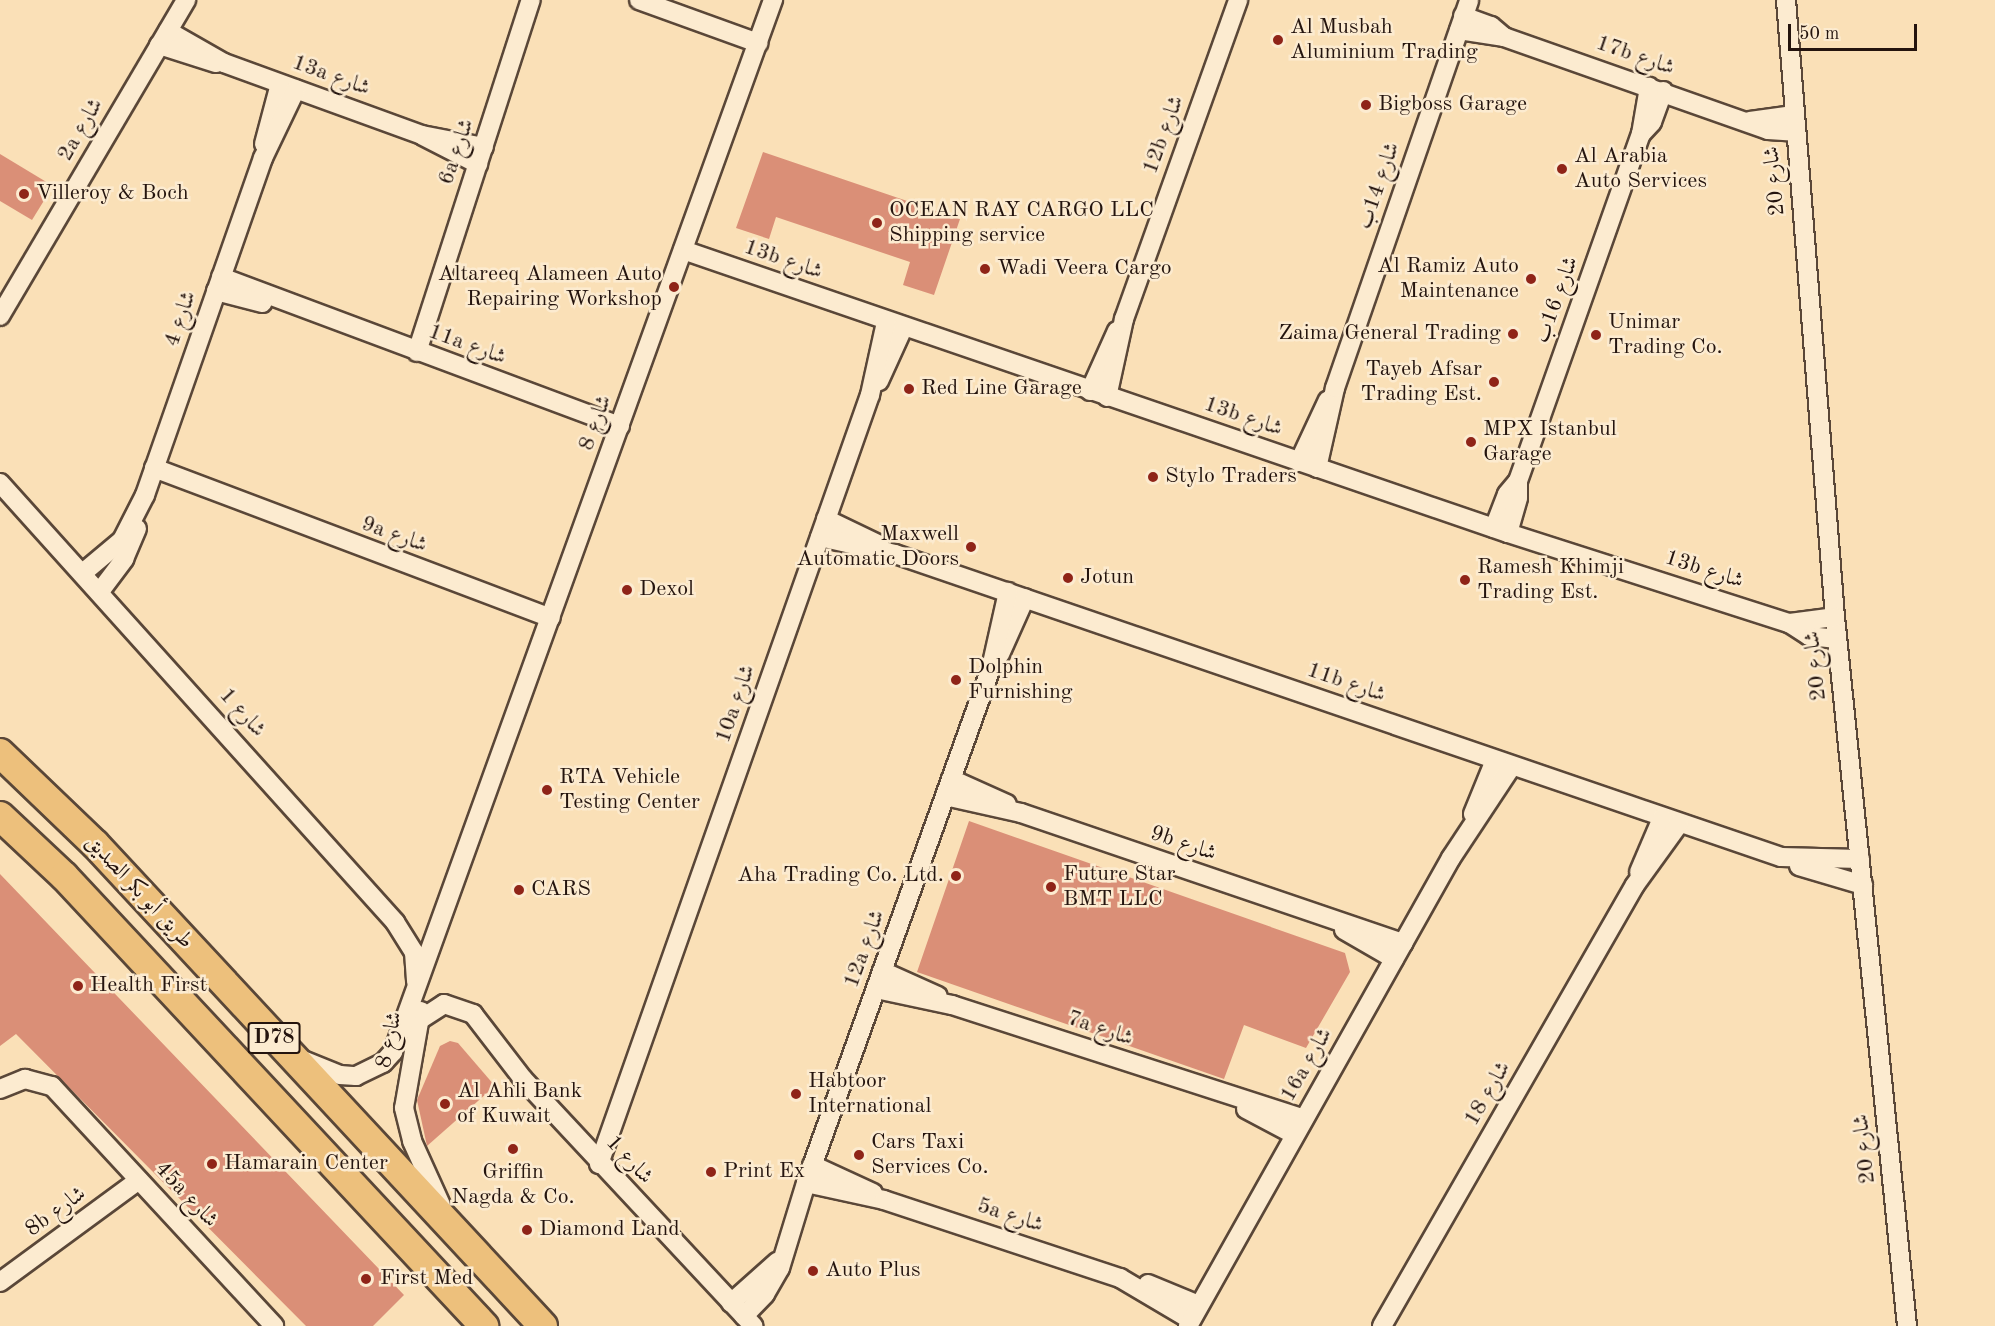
<!DOCTYPE html>
<html>
<head>
<meta charset="utf-8">
<style>
  body { margin:0 }
  #map { position:relative; width:1995px; height:1326px; overflow:hidden; background:#fae0b7; font-family:"Old Standard TT",Amiri,serif }
  div>[style] { position:absolute }
  .building>* { inset:0; background:#da8f77 }
  .roads { filter:drop-shadow(2px 0 #5a4738) drop-shadow(-2px 0 #5a4738) drop-shadow(0 2px #5a4738) drop-shadow(0 -2px #5a4738) }
  .minor>* { height:18px; margin:-9px; padding:0 9px; transform-origin:9px; border-radius:9px; background:#fcebd0 }
  .primary>* { height:28px; margin:-14px; padding:0 14px; transform-origin:14px; border-radius:14px; background:#edc07c }
  .dots>* { width:16px; height:16px; translate:-50% -50%; box-sizing:border-box; border:3px solid #fcebd0; border-radius:50% }
  span { translate:-50% -50%; white-space:nowrap; text-align:center; line-height:1.15; -webkit-text-stroke:5px #fcebd0; paint-order:stroke }
  .shield-label span { padding:2px 4px; background:#fcebd0; border:2px solid; border-radius:4px; -webkit-text-stroke-width:0 }
  .shield-label { font-size:21px; color:#24140e; font-weight:700 }
  .poi-label { font-size:22px; color:#24140e }
  .left { translate:0 -50%; text-align:left }
  .right { translate:-100% -50%; text-align:right }
  .street-label { font-size:22px; color:#24140e }
  .scale { position:absolute; left:1788px; top:24px; width:129px; height:27px; box-sizing:border-box; border:3px solid #24140e; border-top:0; padding-left:8px; font-size:18px; line-height:21px; white-space:nowrap; color:#24140e; -webkit-text-stroke:4px #fcebd0; paint-order:stroke }
</style>
</head>
<body>
<div id="map">
  <div class="building">
    <div style="clip-path:polygon(763px 152px,960px 219px,934px 295px,903px 285px,910px 262px,776px 217px,769px 239px,736px 228px)"></div>
    <div style="clip-path:polygon(0 154px,53px 186px,32px 220px,0 201px)"></div>
    <div style="clip-path:polygon(969px 821px,1345px 953px,1350px 972px,1306px 1048px,1244px 1025px,1224px 1079px,917px 972px)"></div>
    <div style="clip-path:polygon(0 874px,404px 1295px,373px 1326px,306px 1326px,16px 1034px,0 1046px)"></div>
    <div style="clip-path:polygon(450px 1041px,458px 1043px,495px 1086px,427px 1146px,417px 1100px,440px 1046px)"></div>
  </div>
  <div class="roads">
    <div class="minor">
      <div style="left:639px;top:0;width:127px;rotate:19.9deg"></div>
      <div style="left:1786px;top:0;width:619px;rotate:85.46deg"></div>
      <div style="left:1835px;top:617px;width:713px;rotate:84.2deg"></div>
      <div style="left:1463px;top:16px;width:30px;rotate:20deg"></div>
      <div style="left:1491px;top:26px;width:17px;rotate:40deg"></div>
      <div style="left:1459px;top:30px;width:46px;rotate:8.8deg"></div>
      <div style="left:1504px;top:37px;width:280px;rotate:19.4deg"></div>
      <div style="left:1768px;top:130px;width:27px;rotate:4deg"></div>
      <div style="left:168px;top:31px;width:64px;rotate:29.7deg"></div>
      <div style="left:224px;top:63px;width:211px;rotate:20deg"></div>
      <div style="left:422px;top:135px;width:63px;rotate:11deg"></div>
      <div style="left:159px;top:45px;width:60px;rotate:17.5deg"></div>
      <div style="left:1750px;top:121px;width:44px;rotate:-7.8deg"></div>
      <div style="left:1641px;top:134px;width:16px;rotate:-47deg"></div>
      <div style="left:1652px;top:122px;width:33px;rotate:-70deg"></div>
      <div style="left:423px;top:136px;width:62px;rotate:27deg"></div>
      <div style="left:264px;top:144px;width:62px;rotate:-75.1deg"></div>
      <div style="left:683px;top:250px;width:872px;rotate:18.93deg"></div>
      <div style="left:1508px;top:533px;width:295px;rotate:17.8deg"></div>
      <div style="left:1789px;top:623px;width:24px;rotate:33deg"></div>
      <div style="left:1809px;top:636px;width:28px;rotate:6deg"></div>
      <div style="left:221px;top:277px;width:426px;rotate:20.5deg"></div>
      <div style="left:216px;top:291px;width:48px;rotate:14.6deg"></div>
      <div style="left:0;top:316px;width:367px;rotate:-59.5deg"></div>
      <div style="left:417px;top:352px;width:370px;rotate:-72.1deg"></div>
      <div style="left:879px;top:381px;width:58px;rotate:-65.6deg"></div>
      <div style="left:1090px;top:391px;width:66px;rotate:-65.8deg"></div>
      <div style="left:1107px;top:397px;width:80px;rotate:-77.7deg"></div>
      <div style="left:1124px;top:319px;width:339px;rotate:-70.3deg"></div>
      <div style="left:1299px;top:462px;width:68px;rotate:-64.9deg"></div>
      <div style="left:154px;top:468px;width:424px;rotate:20.7deg"></div>
      <div style="left:1317px;top:468px;width:82px;rotate:-77.3deg"></div>
      <div style="left:1335px;top:388px;width:410px;rotate:-70.9deg"></div>
      <div style="left:0;top:483px;width:591px;rotate:48.02deg"></div>
      <div style="left:395px;top:922px;width:36px;rotate:58deg"></div>
      <div style="left:414px;top:952px;width:30px;rotate:86deg"></div>
      <div style="left:826px;top:519px;width:60px;rotate:25.7deg"></div>
      <div style="left:1494px;top:528px;width:36px;rotate:-69deg"></div>
      <div style="left:1507px;top:494px;width:17px;rotate:-50deg"></div>
      <div style="left:1508px;top:533px;width:37px;rotate:-74deg"></div>
      <div style="left:1518px;top:497px;width:16px;rotate:-90deg"></div>
      <div style="left:1518px;top:481px;width:368px;rotate:-70.5deg"></div>
      <div style="left:1641px;top:134px;width:48px;rotate:-80.3deg"></div>
      <div style="left:820px;top:537px;width:77px;rotate:12.8deg"></div>
      <div style="left:895px;top:554px;width:936px;rotate:18.88deg"></div>
      <div style="left:1781px;top:857px;width:79px;rotate:1.5deg"></div>
      <div style="left:84px;top:572px;width:50px;rotate:-40.1deg"></div>
      <div style="left:122px;top:540px;width:51px;rotate:-62.9deg"></div>
      <div style="left:145px;top:495px;width:357px;rotate:-70.7deg"></div>
      <div style="left:263px;top:158px;width:76px;rotate:-64.4deg"></div>
      <div style="left:101px;top:590px;width:39px;rotate:-53deg"></div>
      <div style="left:124px;top:559px;width:33px;rotate:-67deg"></div>
      <div style="left:1789px;top:623px;width:46px;rotate:-7.4deg"></div>
      <div style="left:1000px;top:654px;width:61px;rotate:-65.9deg"></div>
      <div style="left:951px;top:779px;width:61px;rotate:24.1deg"></div>
      <div style="left:945px;top:796px;width:78px;rotate:12.6deg"></div>
      <div style="left:1021px;top:813px;width:404px;rotate:18.8deg"></div>
      <div style="left:1473px;top:814px;width:58px;rotate:-67.8deg"></div>
      <div style="left:1799px;top:866px;width:67px;rotate:16.5deg"></div>
      <div style="left:1639px;top:872px;width:59px;rotate:-66.9deg"></div>
      <div style="left:1344px;top:930px;width:58px;rotate:30.1deg"></div>
      <div style="left:882px;top:971px;width:61px;rotate:24.1deg"></div>
      <div style="left:876px;top:989px;width:78px;rotate:11.9deg"></div>
      <div style="left:952px;top:1005px;width:370px;rotate:17.9deg"></div>
      <div style="left:421px;top:1011px;width:98px;rotate:99.9deg"></div>
      <div style="left:404px;top:1108px;width:34px;rotate:76deg"></div>
      <div style="left:412px;top:1141px;width:70px;rotate:65.6deg"></div>
      <div style="left:418px;top:1021px;width:31px;rotate:-33deg"></div>
      <div style="left:444px;top:1004px;width:31px;rotate:19deg"></div>
      <div style="left:473px;top:1014px;width:82px;rotate:52.4deg"></div>
      <div style="left:523px;top:1079px;width:338px;rotate:47deg"></div>
      <div style="left:303px;top:1060px;width:40px;rotate:22deg"></div>
      <div style="left:340px;top:1075px;width:16px;rotate:4deg"></div>
      <div style="left:356px;top:1076px;width:30px;rotate:-26deg"></div>
      <div style="left:383px;top:1063px;width:15px;rotate:-48deg"></div>
      <div style="left:393px;top:1052px;width:1119px;rotate:-70.14deg"></div>
      <div style="left:0;top:1089px;width:27px;rotate:-22deg"></div>
      <div style="left:25px;top:1079px;width:28px;rotate:15deg"></div>
      <div style="left:52px;top:1086px;width:327px;rotate:47.2deg"></div>
      <div style="left:1246px;top:1109px;width:55px;rotate:28deg"></div>
      <div style="left:599px;top:1164px;width:815px;rotate:-70.59deg"></div>
      <div style="left:870px;top:395px;width:75px;rotate:-77.6deg"></div>
      <div style="left:812px;top:1165px;width:67px;rotate:24.7deg"></div>
      <div style="left:806px;top:1183px;width:80px;rotate:12.3deg"></div>
      <div style="left:884px;top:1200px;width:249px;rotate:18.3deg"></div>
      <div style="left:1120px;top:1278px;width:82px;rotate:30.6deg"></div>
      <div style="left:0;top:1282px;width:172px;rotate:-36.3deg"></div>
      <div style="left:1148px;top:1284px;width:55px;rotate:22.4deg"></div>
      <div style="left:731px;top:1303px;width:62px;rotate:-41.7deg"></div>
      <div style="left:744px;top:1316px;width:30px;rotate:-46deg"></div>
      <div style="left:765px;top:1294px;width:30px;rotate:-60deg"></div>
      <div style="left:780px;top:1268px;width:89px;rotate:-73deg"></div>
      <div style="left:806px;top:1183px;width:547px;rotate:-70.24deg"></div>
      <div style="left:991px;top:668px;width:78px;rotate:-77.4deg"></div>
      <div style="left:1188px;top:1326px;width:537px;rotate:-60.67deg"></div>
      <div style="left:1451px;top:858px;width:110px;rotate:-56.5deg"></div>
      <div style="left:1382px;top:1326px;width:508px;rotate:-60.16deg"></div>
      <div style="left:1635px;top:885px;width:75px;rotate:-54.2deg"></div>
    </div>
    <div class="primary">
      <div style="left:0;top:753px;width:132px;rotate:43.8deg"></div>
      <div style="left:95px;top:844px;width:658px;rotate:47.09deg"></div>
      <div style="left:0;top:816px;width:88px;rotate:43.2deg"></div>
      <div style="left:64px;top:876px;width:616px;rotate:46.97deg"></div>
    </div>
  </div>
  <div class="dots">
    <div style="left:1278px;top:40px;background:#8f2418"></div>
    <div style="left:1366px;top:105px;background:#8f2418"></div>
    <div style="left:1562px;top:169px;background:#8f2418"></div>
    <div style="left:24px;top:194px;background:#8f2418"></div>
    <div style="left:877px;top:223px;background:#8f2418"></div>
    <div style="left:985px;top:269px;background:#8f2418"></div>
    <div style="left:1531px;top:279px;background:#8f2418"></div>
    <div style="left:674px;top:287px;background:#8f2418"></div>
    <div style="left:1513px;top:334px;background:#8f2418"></div>
    <div style="left:1596px;top:335px;background:#8f2418"></div>
    <div style="left:1494px;top:382px;background:#8f2418"></div>
    <div style="left:909px;top:389px;background:#8f2418"></div>
    <div style="left:1471px;top:442px;background:#8f2418"></div>
    <div style="left:1153px;top:477px;background:#8f2418"></div>
    <div style="left:971px;top:547px;background:#8f2418"></div>
    <div style="left:1068px;top:578px;background:#8f2418"></div>
    <div style="left:1465px;top:580px;background:#8f2418"></div>
    <div style="left:627px;top:590px;background:#8f2418"></div>
    <div style="left:956px;top:680px;background:#8f2418"></div>
    <div style="left:547px;top:790px;background:#8f2418"></div>
    <div style="left:956px;top:876px;background:#8f2418"></div>
    <div style="left:1051px;top:887px;background:#8f2418"></div>
    <div style="left:519px;top:890px;background:#8f2418"></div>
    <div style="left:78px;top:986px;background:#8f2418"></div>
    <div style="left:796px;top:1094px;background:#8f2418"></div>
    <div style="left:445px;top:1104px;background:#8f2418"></div>
    <div style="left:513px;top:1149px;background:#8f2418"></div>
    <div style="left:859px;top:1155px;background:#8f2418"></div>
    <div style="left:212px;top:1164px;background:#8f2418"></div>
    <div style="left:711px;top:1172px;background:#8f2418"></div>
    <div style="left:527px;top:1230px;background:#8f2418"></div>
    <div style="left:813px;top:1271px;background:#8f2418"></div>
    <div style="left:366px;top:1279px;background:#8f2418"></div>
  </div>
  <div class="shield-label">
    <span style="left:274px;top:1038px">D78</span>
  </div>
  <div class="poi-label">
    <span class="left" style="left:1290px;top:40px">Al Musbah<br>Aluminium Trading</span>
    <span class="left" style="left:1378px;top:105px">Bigboss Garage</span>
    <span class="left" style="left:1574px;top:169px">Al Arabia<br>Auto Services</span>
    <span class="left" style="left:36px;top:194px">Villeroy &amp; Boch</span>
    <span class="left" style="left:889px;top:223px">OCEAN RAY CARGO LLC<br>Shipping service</span>
    <span class="right" style="left:1519px;top:279px">Al Ramiz Auto<br>Maintenance</span>
    <span class="left" style="left:997px;top:269px">Wadi Veera Cargo</span>
    <span class="right" style="left:662px;top:287px">Altareeq Alameen Auto<br>Repairing Workshop</span>
    <span class="left" style="left:1608px;top:335px">Unimar<br>Trading Co.</span>
    <span class="right" style="left:1501px;top:334px">Zaima General Trading</span>
    <span class="right" style="left:1482px;top:382px">Tayeb Afsar<br>Trading Est.</span>
    <span class="left" style="left:921px;top:389px">Red Line Garage</span>
    <span class="left" style="left:1483px;top:442px">MPX Istanbul<br>Garage</span>
    <span class="left" style="left:1165px;top:477px">Stylo Traders</span>
    <span class="right" style="left:959px;top:547px">Maxwell<br>Automatic Doors</span>
    <span class="left" style="left:1477px;top:580px">Ramesh Khimji<br>Trading Est.</span>
    <span class="left" style="left:1080px;top:578px">Jotun</span>
    <span class="left" style="left:639px;top:590px">Dexol</span>
    <span class="left" style="left:968px;top:680px">Dolphin<br>Furnishing</span>
    <span class="left" style="left:559px;top:790px">RTA Vehicle<br>Testing Center</span>
    <span class="left" style="left:1063px;top:887px">Future Star<br>BMT LLC</span>
    <span class="right" style="left:944px;top:876px">Aha Trading Co. Ltd.</span>
    <span class="left" style="left:531px;top:890px">CARS</span>
    <span class="left" style="left:90px;top:986px">Health First</span>
    <span class="left" style="left:808px;top:1094px">Habtoor<br>International</span>
    <span class="left" style="left:457px;top:1104px">Al Ahli Bank<br>of Kuwait</span>
    <span class="left" style="left:871px;top:1155px">Cars Taxi<br>Services Co.</span>
    <span class="left" style="left:224px;top:1164px">Hamarain Center</span>
    <span style="left:513px;top:1185px">Griffin<br>Nagda &amp; Co.</span>
    <span class="left" style="left:723px;top:1172px">Print Ex</span>
    <span class="left" style="left:539px;top:1230px">Diamond Land</span>
    <span class="left" style="left:825px;top:1271px">Auto Plus</span>
    <span class="left" style="left:380px;top:1279px">First Med</span>
  </div>
  <div class="street-label">
    <span style="left:1635px;top:56px;rotate:19deg">17b شارع</span>
    <span style="left:331px;top:76px;rotate:20deg">13a شارع</span>
    <span style="left:81px;top:130px;rotate:-60deg">2a شارع</span>
    <span style="left:1164px;top:135px;rotate:-70deg">12b شارع</span>
    <span style="left:457px;top:152px;rotate:-71deg">6a شارع</span>
    <span style="left:1775px;top:181px;rotate:-95deg">شارع 20</span>
    <span style="left:1379px;top:186px;rotate:-71deg">شارع 14ب</span>
    <span style="left:783px;top:260px;rotate:19deg">13b شارع</span>
    <span style="left:1557px;top:300px;rotate:-70deg">شارع 16ب</span>
    <span style="left:181px;top:319px;rotate:-71deg">شارع 4</span>
    <span style="left:467px;top:345px;rotate:20deg">11a شارع</span>
    <span style="left:1243px;top:417px;rotate:19deg">13b شارع</span>
    <span style="left:596px;top:423px;rotate:-70deg">شارع 8</span>
    <span style="left:394px;top:535px;rotate:20deg">9a شارع</span>
    <span style="left:1704px;top:570px;rotate:18deg">13b شارع</span>
    <span style="left:1816px;top:666px;rotate:-96deg">شارع 20</span>
    <span style="left:1346px;top:683px;rotate:19deg">11b شارع</span>
    <span style="left:736px;top:704px;rotate:-71deg">10a شارع</span>
    <span style="left:242px;top:713px;rotate:48deg">شارع 1</span>
    <span style="left:1183px;top:844px;rotate:19deg">9b شارع</span>
    <span style="left:139px;top:892px;rotate:47deg">طريق أبو بكر الصديق</span>
    <span style="left:865px;top:949px;rotate:-70deg">12a شارع</span>
    <span style="left:1100px;top:1029px;rotate:19deg">7a شارع</span>
    <span style="left:390px;top:1040px;rotate:-78deg">شارع 8</span>
    <span style="left:1307px;top:1065px;rotate:-60deg">16a شارع</span>
    <span style="left:1488px;top:1094px;rotate:-60deg">شارع 18</span>
    <span style="left:1865px;top:1149px;rotate:-96deg">شارع 20</span>
    <span style="left:629px;top:1160px;rotate:47deg">شارع 1</span>
    <span style="left:186px;top:1195px;rotate:47deg">45a شارع</span>
    <span style="left:56px;top:1212px;rotate:-36deg">8b شارع</span>
    <span style="left:1010px;top:1216px;rotate:18deg">5a شارع</span>
  </div>
  <div class="scale">50 m</div>
</div>
</body>
</html>
